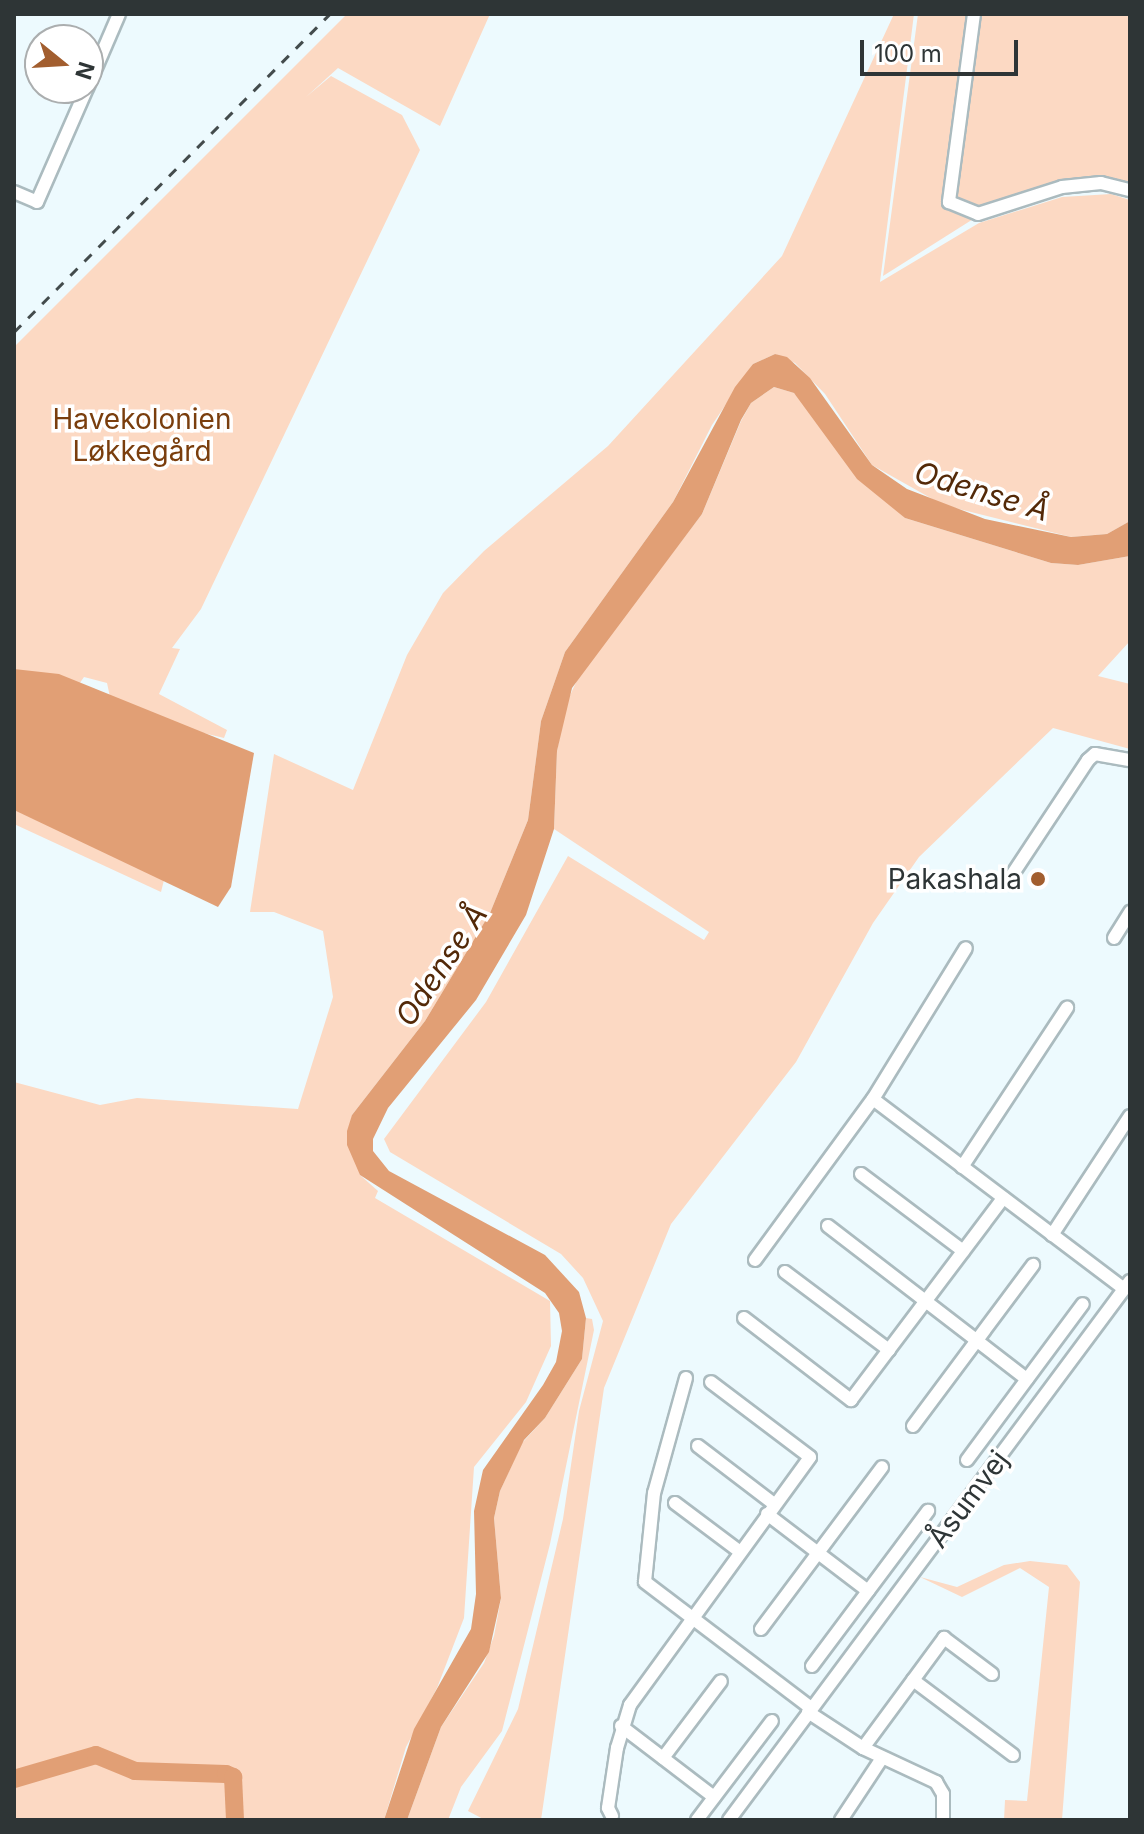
<!DOCTYPE html>
<html>
<head>
<meta charset="utf-8">
<style>
  body { margin:0 }
  #map { position:relative; width:1144px; height:1834px; overflow:hidden; background:#edfafe; font-family:Inter,sans-serif }
  div>[style] { position:absolute }
  .green>* { inset:0; background:#fcd9c3 }
  .water>* { inset:0; background:#e19f75 }
  .river>* { height:18px; margin:-9px; padding:0 9px; transform-origin:9px; border-radius:9px; background:#e19f75 }
  .roads { filter:drop-shadow(2px 0 #abbbbf) drop-shadow(-2px 0 #abbbbf) drop-shadow(0 2px #abbbbf) drop-shadow(0 -2px #abbbbf) }
  .minor>* { height:12px; margin:-6px; padding:0 6px; transform-origin:6px; border-radius:6px; background:#fff }
  .rail>* { height:3px; margin-top:-1.5px; transform-origin:0; background:repeating-linear-gradient(90deg,#434b4c 0 10px,transparent 0 20px) }
  .dots>* { width:22px; height:22px; translate:-50% -50%; box-sizing:border-box; border:4px solid #fff; border-radius:50% }
  span { translate:-50% -50%; white-space:nowrap; text-align:center; line-height:1.15; -webkit-text-stroke:7px #fff; paint-order:stroke }
  .park-label { font-size:28px; color:#7a3e0d }
  .poi-label { font-size:28px; color:#2e3536 }
  .right { translate:-100% -50%; text-align:right }
  .street-label { font-size:28px; color:#2e3536 }
  .water-label { font-size:30px; color:#532908; font-style:italic }
  .frame { position:absolute; inset:0; border:16px solid #2e3536; pointer-events:none }
  .north { position:absolute; left:24px; top:24px; width:80px; height:80px; box-sizing:border-box; background:#fff; border:2px solid #abaeaf; border-radius:50%; rotate:108deg; font-size:22px; font-weight:700; line-height:32px; text-align:center; color:#2e3536 }
  .north::after { content:''; display:block; margin:auto; width:28px; height:36px; background:#a25e2f; clip-path:polygon(50% 0,100% 100%,50% 72%,0 100%) }
  .scale { position:absolute; left:860px; top:40px; width:158px; height:36px; box-sizing:border-box; border:4px solid #2e3536; border-top:0; padding-left:10px; font-size:24px; line-height:28px; white-space:nowrap; color:#2e3536; -webkit-text-stroke:6px #fff; paint-order:stroke }
</style>
</head>
<body>
<div id="map">
  <div class="green">
    <div style="clip-path:polygon(347px 14px,490px 14px,440px 126px,338px 68px,306px 97px,331px 76px,402px 115px,420px 150px,201px 609px,172px 648px,180px 649px,159px 694px,227px 730px,224px 738px,113px 711px,107px 683px,84px 677px,70px 697px,14px 688px,14px 347px)"></div>
    <div style="clip-path:polygon(894px 14px,914px 14px,880px 282px,979px 223px,1062px 197px,1111px 194px,1130px 200px,1130px 521px,1107px 534px,1071px 537px,943px 505px,872px 465px,825px 394px,795px 363px,775px 354px,753px 364px,712px 425px,673px 502px,565px 652px,541px 721px,528px 820px,490px 913px,425px 1021px,352px 1115px,360px 1175px,378px 1191px,375px 1198px,550px 1301px,551px 1346px,526px 1402px,474px 1467px,464px 1618px,437px 1688px,406px 1747px,384px 1820px,14px 1820px,14px 1082px,100px 1105px,137px 1098px,298px 1109px,333px 997px,323px 931px,274px 912px,250px 912px,274px 754px,353px 790px,407px 655px,443px 593px,484px 551px,608px 446px,782px 256px)"></div>
    <div style="clip-path:polygon(918px 14px,1130px 14px,1130px 195px,1106px 188px,1060px 192px,978px 216px,883px 276px)"></div>
    <div style="clip-path:polygon(774px 387px,794px 393px,905px 518px,1051px 563px,1078px 565px,1130px 556px,1130px 641px,1098px 676px,1130px 684px,1130px 749px,1053px 728px,919px 857px,873px 923px,796px 1062px,671px 1224px,604px 1388px,541px 1820px,485px 1820px,468px 1811px,518px 1709px,563px 1519px,579px 1411px,603px 1321px,583px 1278px,561px 1254px,390px 1152px,384px 1139px,486px 1002px,568px 856px,704px 940px,709px 932px,554px 829px,557px 751px,566px 704px,579px 676px,702px 514px,741px 421px,751px 403px)"></div>
    <div style="clip-path:polygon(14px 799px,164px 880px,161px 892px,14px 824px)"></div>
    <div style="clip-path:polygon(586px 1318px,592px 1319px,594px 1330px,550px 1544px,502px 1731px,461px 1787px,448px 1820px,407px 1820px,441px 1727px,484px 1663px,494px 1636px,501px 1598px,494px 1518px,500px 1491px,522px 1443px,545px 1418px,582px 1359px)"></div>
    <div style="clip-path:polygon(1030px 1561px,1067px 1565px,1080px 1582px,1062px 1820px,1004px 1820px,1005px 1800px,1027px 1801px,1049px 1587px,1020px 1568px,962px 1597px,920px 1577px,957px 1587px,1004px 1565px)"></div>
  </div>
  <div class="water">
    <div style="clip-path:polygon(775px 354px,787px 357px,810px 378px,872px 465px,907px 489px,985px 519px,1071px 537px,1107px 534px,1130px 521px,1130px 556px,1078px 565px,1051px 563px,905px 518px,857px 479px,794px 393px,774px 387px,751px 403px,741px 420px,702px 514px,572px 688px,557px 751px,554px 829px,526px 915px,476px 1000px,388px 1108px,373px 1139px,373px 1151px,389px 1171px,545px 1255px,579px 1292px,586px 1318px,582px 1359px,545px 1418px,524px 1440px,500px 1491px,494px 1518px,501px 1598px,489px 1652px,441px 1727px,407px 1820px,384px 1820px,414px 1729px,471px 1629px,476px 1594px,474px 1511px,483px 1470px,543px 1385px,556px 1362px,562px 1331px,559px 1313px,545px 1293px,360px 1175px,347px 1145px,347px 1131px,352px 1115px,425px 1021px,490px 913px,528px 820px,541px 721px,565px 652px,673px 502px,735px 387px,753px 364px)"></div>
    <div style="clip-path:polygon(14px 669px,59px 674px,254px 753px,231px 887px,218px 907px,14px 810px)"></div>
  </div>
  <div class="river">
    <div style="left:14px;top:1779px;width:85px;rotate:-16.3deg"></div>
    <div style="left:96px;top:1755px;width:42px;rotate:22.3deg"></div>
    <div style="left:135px;top:1771px;width:91px;rotate:1.9deg"></div>
    <div style="left:226px;top:1774px;width:8px;rotate:23deg"></div>
    <div style="left:233px;top:1777px;width:43px;rotate:87.3deg"></div>
  </div>
  <div class="roads">
    <div class="minor">
      <div style="left:974px;top:14px;width:190px;rotate:97.6deg"></div>
      <div style="left:949px;top:202px;width:31px;rotate:22deg"></div>
      <div style="left:978px;top:214px;width:88px;rotate:-17.8deg"></div>
      <div style="left:1062px;top:187px;width:39px;rotate:-6deg"></div>
      <div style="left:1101px;top:183px;width:30px;rotate:14deg"></div>
      <div style="left:88px;top:86px;width:78px;rotate:-66.7deg"></div>
      <div style="left:14px;top:192px;width:25px;rotate:23deg"></div>
      <div style="left:37px;top:202px;width:124px;rotate:-66.3deg"></div>
      <div style="left:1012px;top:875px;width:138px;rotate:-56.5deg"></div>
      <div style="left:1088px;top:760px;width:9px;rotate:-41deg"></div>
      <div style="left:1095px;top:754px;width:36px;rotate:10deg"></div>
      <div style="left:1114px;top:938px;width:31px;rotate:-58deg"></div>
      <div style="left:873px;top:1099px;width:315px;rotate:37.1deg"></div>
      <div style="left:962px;top:1167px;width:191px;rotate:-56.6deg"></div>
      <div style="left:861px;top:1174px;width:128px;rotate:37deg"></div>
      <div style="left:828px;top:1226px;width:251px;rotate:37.6deg"></div>
      <div style="left:1052px;top:1235px;width:142px;rotate:-56.8deg"></div>
      <div style="left:755px;top:1260px;width:200px;rotate:-53.8deg"></div>
      <div style="left:873px;top:1099px;width:177px;rotate:-58.4deg"></div>
      <div style="left:785px;top:1272px;width:130px;rotate:36.9deg"></div>
      <div style="left:744px;top:1318px;width:135px;rotate:37.5deg"></div>
      <div style="left:851px;top:1400px;width:253px;rotate:-53deg"></div>
      <div style="left:686px;top:1378px;width:119px;rotate:105.5deg"></div>
      <div style="left:654px;top:1493px;width:89px;rotate:95.8deg"></div>
      <div style="left:645px;top:1582px;width:208px;rotate:37.2deg"></div>
      <div style="left:913px;top:1426px;width:201px;rotate:-53.3deg"></div>
      <div style="left:698px;top:1446px;width:96px;rotate:37.3deg"></div>
      <div style="left:967px;top:1460px;width:194px;rotate:-53.4deg"></div>
      <div style="left:675px;top:1503px;width:80px;rotate:36.9deg"></div>
      <div style="left:767px;top:1514px;width:127px;rotate:37.3deg"></div>
      <div style="left:761px;top:1629px;width:202px;rotate:-53.2deg"></div>
      <div style="left:812px;top:1666px;width:194px;rotate:-53.2deg"></div>
      <div style="left:913px;top:1680px;width:125px;rotate:36.9deg"></div>
      <div style="left:808px;top:1712px;width:66px;rotate:33.2deg"></div>
      <div style="left:863px;top:1748px;width:81px;rotate:25deg"></div>
      <div style="left:936px;top:1782px;width:14px;rotate:60deg"></div>
      <div style="left:943px;top:1794px;width:26px;rotate:90deg"></div>
      <div style="left:621px;top:1726px;width:117px;rotate:37.4deg"></div>
      <div style="left:863px;top:1748px;width:137px;rotate:-53.6deg"></div>
      <div style="left:944px;top:1638px;width:60px;rotate:36.9deg"></div>
      <div style="left:663px;top:1758px;width:96px;rotate:-53deg"></div>
      <div style="left:612px;top:1816px;width:9px;rotate:-117deg"></div>
      <div style="left:608px;top:1808px;width:61px;rotate:-81.5deg"></div>
      <div style="left:617px;top:1748px;width:45px;rotate:-73.2deg"></div>
      <div style="left:630px;top:1705px;width:306px;rotate:-54deg"></div>
      <div style="left:810px;top:1457px;width:124px;rotate:-142.9deg"></div>
      <div style="left:697px;top:1820px;width:124px;rotate:-52.9deg"></div>
      <div style="left:729px;top:1820px;width:672px;rotate:-53.35deg"></div>
      <div style="left:841px;top:1820px;width:74px;rotate:-56.5deg"></div>
    </div>
  </div>
  <div class="rail">
    <div style="left:14px;top:332px;width:448px;rotate:-45.2deg"></div>
  </div>
  <div class="dots">
    <div style="left:1038px;top:879px;background:#a25e2f"></div>
  </div>
  <div class="park-label">
    <span style="left:142px;top:435px">Havekolonien<br>Løkkegård</span>
  </div>
  <div class="poi-label">
    <span class="right" style="left:1022px;top:879px">Pakashala</span>
  </div>
  <div class="street-label">
    <span style="left:968px;top:1499px;rotate:-53deg">Åsumvej</span>
  </div>
  <div class="water-label">
    <span style="left:982px;top:491px;rotate:17deg">Odense Å</span>
    <span style="left:441px;top:965px;rotate:-56deg">Odense Å</span>
  </div>
  <div class="frame"></div>
  <div class="north">N</div>
  <div class="scale">100 m</div>
</div>
</body>
</html>
